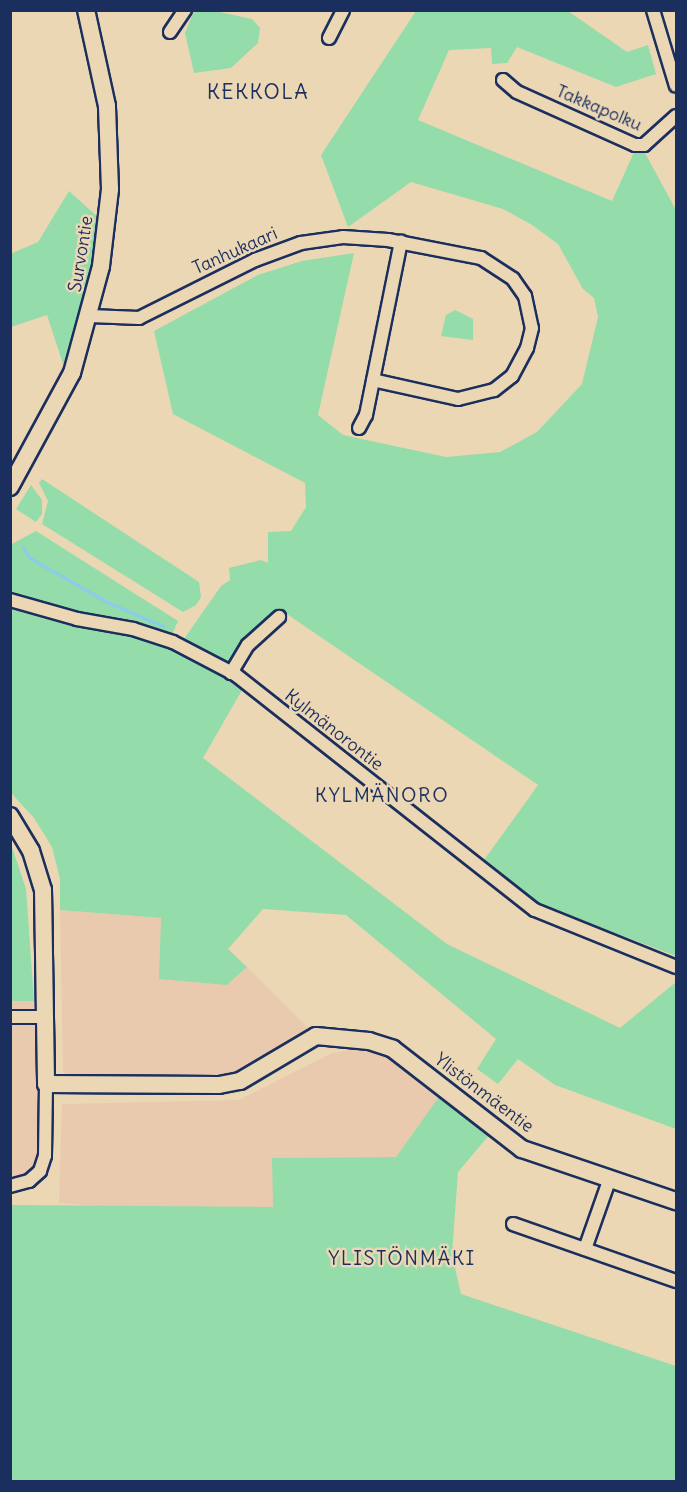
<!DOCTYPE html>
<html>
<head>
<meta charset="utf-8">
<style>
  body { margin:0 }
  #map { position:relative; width:687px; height:1492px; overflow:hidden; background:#ecd7b5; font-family:Delius,sans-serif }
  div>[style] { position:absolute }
  .built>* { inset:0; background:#eacaae }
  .green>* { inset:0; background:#94dcaa }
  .stream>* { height:3px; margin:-1.5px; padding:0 1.5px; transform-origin:1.5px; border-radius:1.5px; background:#8acceb }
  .roads { filter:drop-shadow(2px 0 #1b2f5e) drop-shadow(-2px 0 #1b2f5e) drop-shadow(0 2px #1b2f5e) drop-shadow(0 -2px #1b2f5e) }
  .street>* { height:12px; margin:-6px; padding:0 6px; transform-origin:6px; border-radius:6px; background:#ecd7b5 }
  .secondary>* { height:16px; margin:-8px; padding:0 8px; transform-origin:8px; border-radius:8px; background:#ecd7b5 }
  span { translate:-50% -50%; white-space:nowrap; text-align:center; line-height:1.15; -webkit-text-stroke:5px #ecd7b5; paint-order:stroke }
  .street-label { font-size:18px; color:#1b2f5e }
  .neighbourhood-label { font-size:20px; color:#1b2f5e; letter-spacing:1.5px }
  .quarter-label { font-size:21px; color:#1b2f5e; letter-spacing:1.5px }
  .frame { position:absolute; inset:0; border:12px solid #1b2f5e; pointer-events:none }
</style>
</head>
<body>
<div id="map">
  <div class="built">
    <div style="clip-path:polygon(60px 910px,161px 918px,227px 985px,247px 967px,305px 1025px,310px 1035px,231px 1077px,69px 1077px,63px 1071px)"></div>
    <div style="clip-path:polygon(11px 1001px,34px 1001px,40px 1040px,40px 1155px,36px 1167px,26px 1177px,11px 1181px)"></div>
    <div style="clip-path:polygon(365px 1048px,395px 1059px,441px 1094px,396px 1157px,273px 1158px,273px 1207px,121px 1208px,59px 1203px,62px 1104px,239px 1100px,332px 1053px)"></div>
  </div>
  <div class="green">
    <div style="clip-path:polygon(194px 11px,215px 11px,252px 19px,260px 28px,258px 43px,231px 68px,194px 73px,185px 33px)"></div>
    <div style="clip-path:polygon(416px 11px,568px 11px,627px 52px,648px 45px,656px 74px,616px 87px,517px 47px,507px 63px,492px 64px,491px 48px,449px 50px,418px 120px,612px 201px,635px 150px,645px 153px,676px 210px,676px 956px,536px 903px,484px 860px,538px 785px,278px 608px,229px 666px,184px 639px,221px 586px,230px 580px,229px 568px,261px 560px,268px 563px,268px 532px,291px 531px,306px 507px,305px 483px,173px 414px,154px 331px,258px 275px,302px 261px,354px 253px,318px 415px,343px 435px,446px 457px,500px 452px,537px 432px,582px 384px,598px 317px,594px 298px,583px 289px,558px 244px,532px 225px,503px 209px,411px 182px,348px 227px,321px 155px)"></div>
    <div style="clip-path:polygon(69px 191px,101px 220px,82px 314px,65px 370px,47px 315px,11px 327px,10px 254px,38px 242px)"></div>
    <div style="clip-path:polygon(455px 310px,473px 319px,473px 340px,441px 336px,446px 315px)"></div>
    <div style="clip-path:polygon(42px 479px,199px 582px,201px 597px,196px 605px,183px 612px,42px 524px,48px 501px,39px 483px)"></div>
    <div style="clip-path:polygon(31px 485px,42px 500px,42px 514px,36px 522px,16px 509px)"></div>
    <div style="clip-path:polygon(36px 531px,178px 621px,171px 637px,11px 594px,10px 545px)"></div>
    <div style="clip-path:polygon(11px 609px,74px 626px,131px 634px,172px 648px,227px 679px,242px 690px,203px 758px,447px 944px,620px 1028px,676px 982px,676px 1129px,555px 1085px,518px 1059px,498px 1084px,477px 1069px,496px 1039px,346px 915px,263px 909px,228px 949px,247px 967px,227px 985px,159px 979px,161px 918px,60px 910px,60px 879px,52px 847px,34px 818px,11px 793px)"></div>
    <div style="clip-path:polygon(11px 844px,26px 889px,34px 1001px,11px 1001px)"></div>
    <div style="clip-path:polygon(441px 1094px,490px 1134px,458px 1172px,452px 1254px,461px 1294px,676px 1366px,676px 1481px,11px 1482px,11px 1205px,273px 1207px,272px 1158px,396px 1157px)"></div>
  </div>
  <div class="stream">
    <div style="left:23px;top:547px;width:13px;rotate:58deg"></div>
    <div style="left:30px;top:558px;width:89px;rotate:29.7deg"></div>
    <div style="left:107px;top:602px;width:61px;rotate:23.2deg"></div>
  </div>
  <div class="roads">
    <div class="street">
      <div style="left:653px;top:10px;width:79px;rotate:73.2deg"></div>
      <div style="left:170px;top:32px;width:27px;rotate:-56deg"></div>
      <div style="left:329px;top:38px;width:31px;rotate:-63deg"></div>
      <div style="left:503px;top:80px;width:18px;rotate:41deg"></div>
      <div style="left:517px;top:92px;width:129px;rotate:24.2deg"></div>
      <div style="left:635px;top:145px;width:9px"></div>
      <div style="left:644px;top:145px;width:43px;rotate:-42.2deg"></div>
      <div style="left:90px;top:316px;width:49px;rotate:2.3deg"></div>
      <div style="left:139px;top:318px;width:130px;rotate:-26.6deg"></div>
      <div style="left:255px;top:260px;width:49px;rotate:-20.3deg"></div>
      <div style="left:301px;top:243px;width:42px;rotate:-8.1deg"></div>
      <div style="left:343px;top:237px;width:45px;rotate:3.8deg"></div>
      <div style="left:388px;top:240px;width:95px;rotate:11deg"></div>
      <div style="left:481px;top:258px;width:38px;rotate:33deg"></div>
      <div style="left:513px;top:279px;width:21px;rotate:55deg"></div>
      <div style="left:525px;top:296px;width:33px;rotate:78deg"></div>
      <div style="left:532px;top:328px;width:21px;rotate:104deg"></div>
      <div style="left:527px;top:348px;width:32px;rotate:118deg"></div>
      <div style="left:512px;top:376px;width:23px;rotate:142deg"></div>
      <div style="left:494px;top:390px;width:37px;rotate:166deg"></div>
      <div style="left:458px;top:399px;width:87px;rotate:-167.4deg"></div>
      <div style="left:359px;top:428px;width:15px;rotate:-62deg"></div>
      <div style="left:366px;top:415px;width:177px;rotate:-78.6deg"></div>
      <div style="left:10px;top:600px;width:70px;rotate:15.8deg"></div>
      <div style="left:77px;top:619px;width:57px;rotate:10.1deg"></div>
      <div style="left:133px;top:629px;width:42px;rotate:18deg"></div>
      <div style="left:173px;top:642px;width:71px;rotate:27.6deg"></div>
      <div style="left:236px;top:675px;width:380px;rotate:38.2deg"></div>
      <div style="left:535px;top:910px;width:152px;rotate:22deg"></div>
      <div style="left:231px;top:673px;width:33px;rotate:-59deg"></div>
      <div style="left:248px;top:645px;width:42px;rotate:-42.1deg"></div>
      <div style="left:10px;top:1017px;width:35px"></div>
      <div style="left:10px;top:1186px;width:20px;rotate:-15deg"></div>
      <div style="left:29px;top:1181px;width:15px;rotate:-42deg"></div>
      <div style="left:40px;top:1171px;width:16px;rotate:-72deg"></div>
      <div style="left:45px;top:1156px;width:72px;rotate:-89.2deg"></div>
      <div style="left:513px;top:1224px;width:173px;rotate:19.3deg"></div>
      <div style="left:585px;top:1249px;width:75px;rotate:-70.6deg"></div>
    </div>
    <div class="secondary">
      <div style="left:10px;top:487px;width:130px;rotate:-61.5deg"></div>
      <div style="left:72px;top:373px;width:111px;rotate:-74.8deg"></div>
      <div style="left:101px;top:266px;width:78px;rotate:-83.3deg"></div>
      <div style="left:110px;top:189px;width:83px;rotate:-92.1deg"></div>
      <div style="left:107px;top:106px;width:98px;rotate:-102.3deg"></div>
      <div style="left:10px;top:816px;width:41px;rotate:59deg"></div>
      <div style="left:31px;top:851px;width:41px;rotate:72.9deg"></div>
      <div style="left:43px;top:890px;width:194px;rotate:89.1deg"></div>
      <div style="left:46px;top:1084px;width:173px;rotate:0.3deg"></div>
      <div style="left:219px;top:1085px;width:21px;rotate:-11deg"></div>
      <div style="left:240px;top:1081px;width:88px;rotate:-30.6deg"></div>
      <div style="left:316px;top:1036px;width:53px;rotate:5.4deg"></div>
      <div style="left:369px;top:1041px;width:25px;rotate:18deg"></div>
      <div style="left:393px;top:1049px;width:163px;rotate:37.8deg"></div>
      <div style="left:522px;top:1149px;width:163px;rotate:18.7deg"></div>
    </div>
  </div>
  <div class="street-label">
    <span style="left:599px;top:108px;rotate:23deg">Takkapolku</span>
    <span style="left:235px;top:251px;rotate:-24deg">Tanhukaari</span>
    <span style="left:81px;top:254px;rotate:-81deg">Survontie</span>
    <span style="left:334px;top:730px;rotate:38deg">Kylmänorontie</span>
    <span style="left:484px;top:1093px;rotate:37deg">Ylistönmäentie</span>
  </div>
  <div class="neighbourhood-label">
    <span style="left:382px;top:794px">KYLMÄNORO</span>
    <span style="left:402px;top:1257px">YLISTÖNMÄKI</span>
  </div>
  <div class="quarter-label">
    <span style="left:258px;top:92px">KEKKOLA</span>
  </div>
  <div class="frame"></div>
</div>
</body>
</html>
